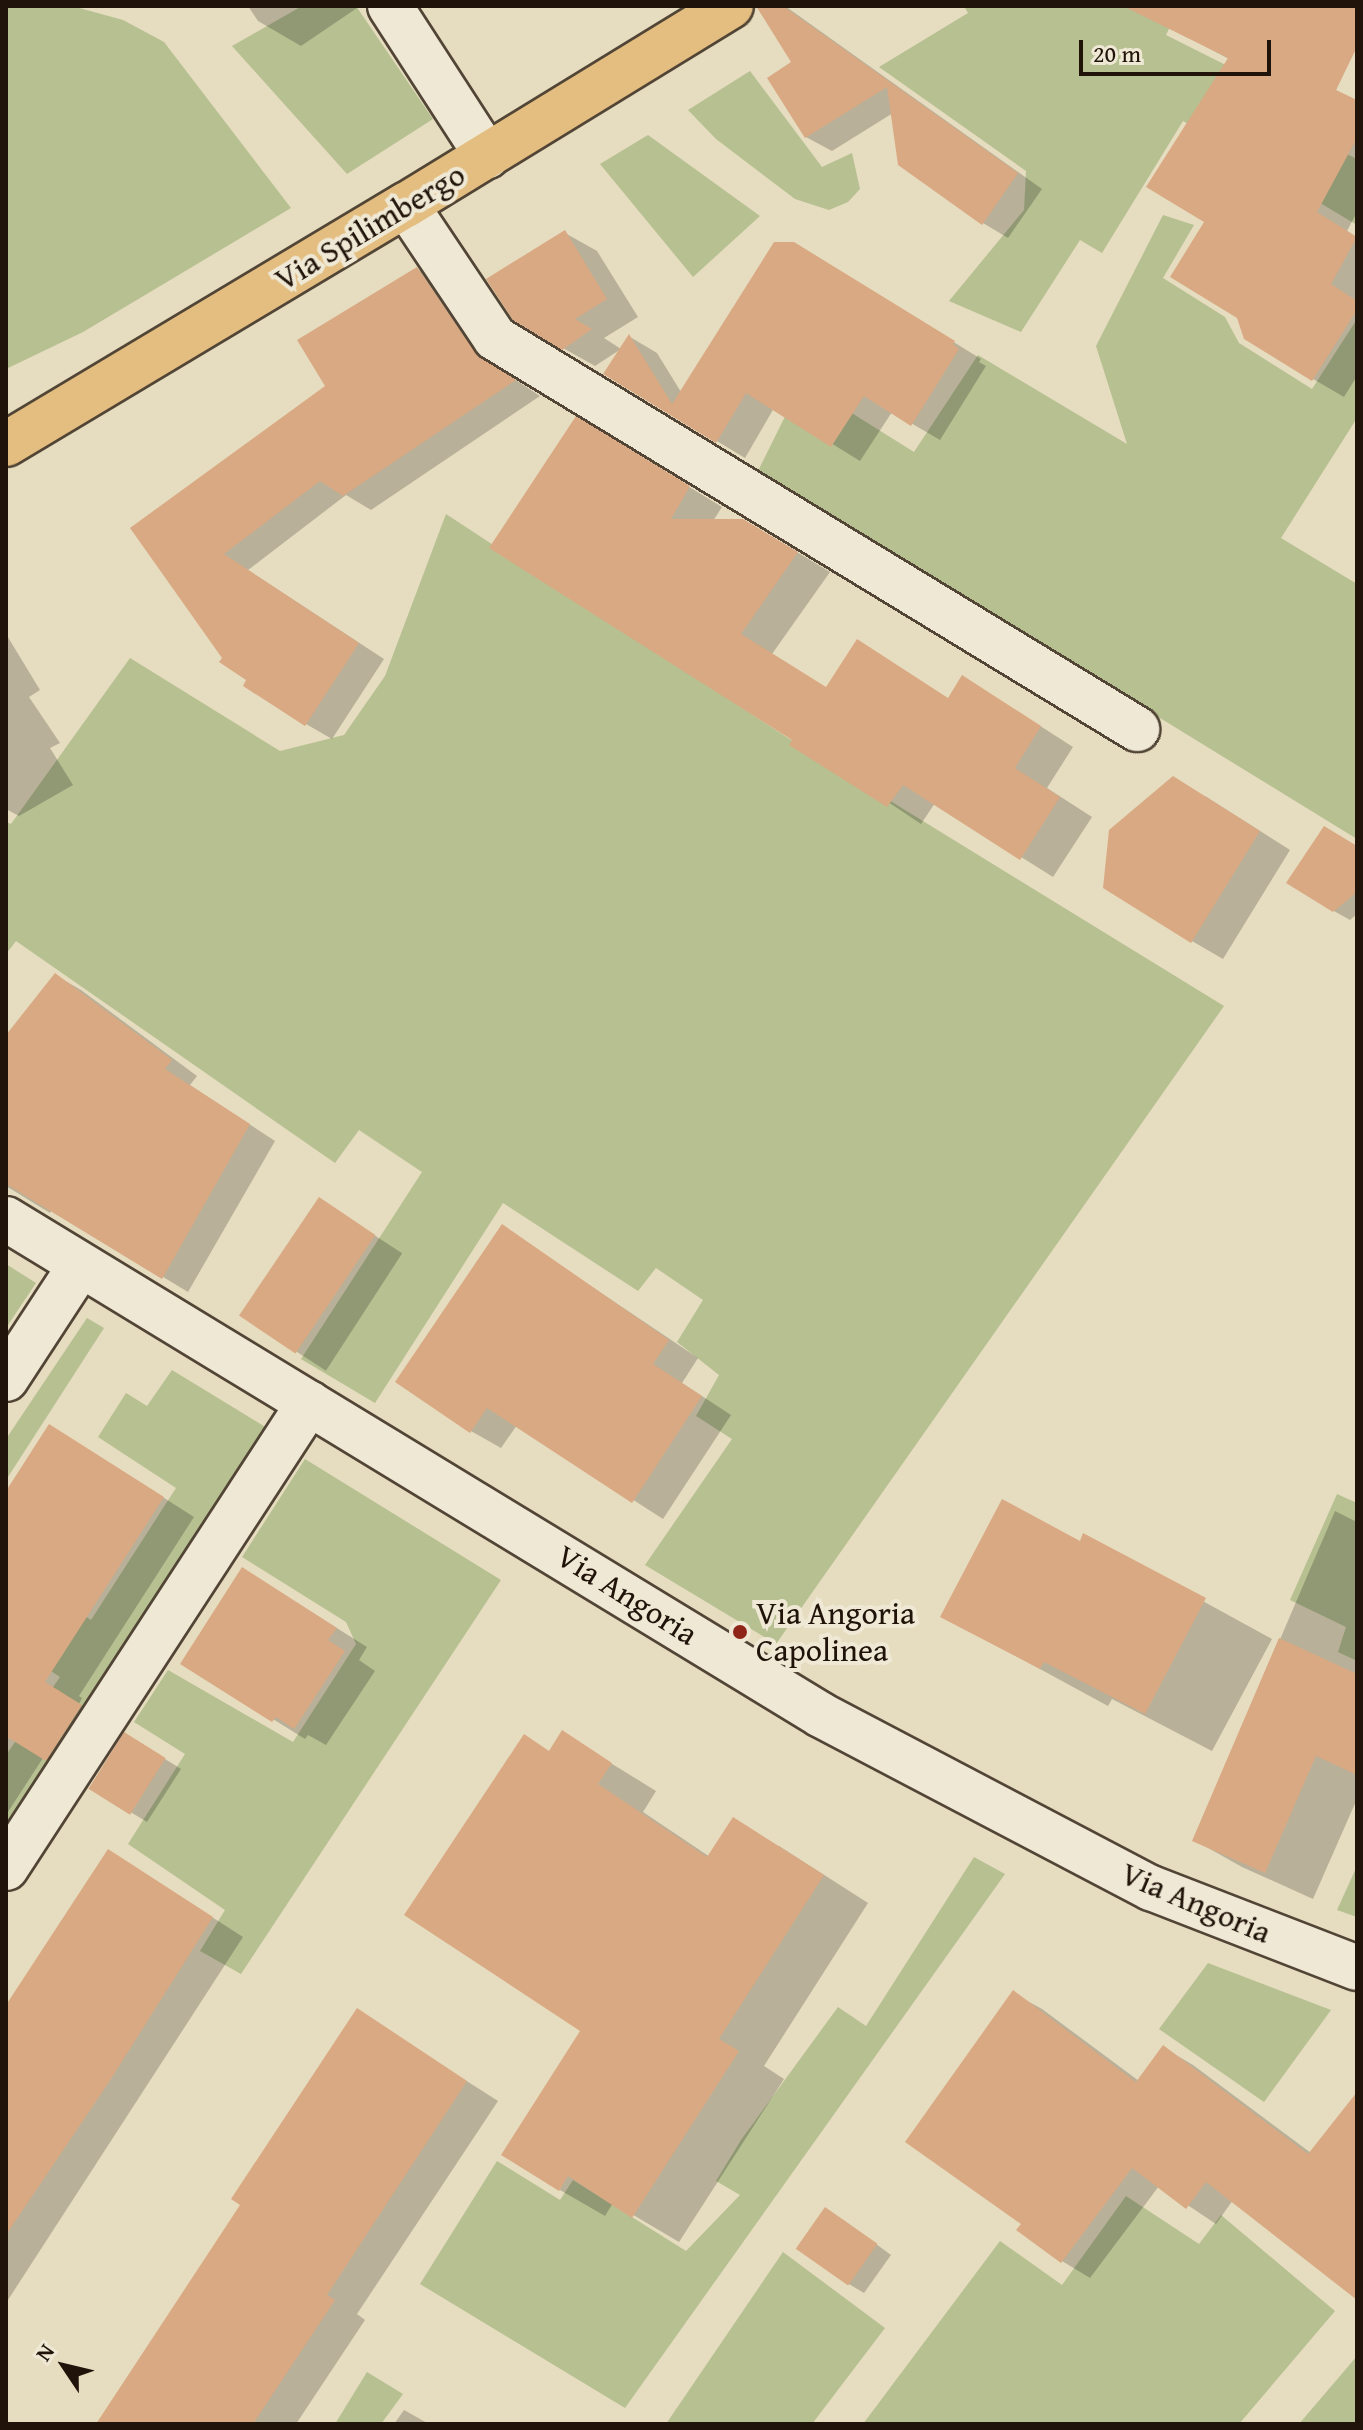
<!DOCTYPE html>
<html>
<head>
<meta charset="utf-8">
<style>
  body { margin:0 }
  #map { position:relative; width:1363px; height:2430px; overflow:hidden; background:#e6dcbf; font-family:"Gentium Book Plus",serif }
  div>[style] { position:absolute }
  .green>* { inset:0; background:#b6c091 }
  .shadow>* { inset:0; background:#0003; transform-origin:0 0 }
  .building>* { inset:0; background:#d9a983; transform-origin:0 0 }
  .roads { filter:drop-shadow(2px 0 #524536) drop-shadow(-2px 0 #524536) drop-shadow(0 2px #524536) drop-shadow(0 -2px #524536) }
  .minor>* { height:44px; margin:-22px; padding:0 22px; transform-origin:22px; border-radius:22px; background:#efe8d5 }
  .major>* { height:44px; margin:-22px; padding:0 22px; transform-origin:22px; border-radius:22px; background:#e3be80 }
  .dots>* { width:22px; height:22px; translate:-50% -50%; box-sizing:border-box; border:4px solid #efe8d5; border-radius:50% }
  span { translate:-50% -50%; white-space:nowrap; text-align:center; line-height:1.15; -webkit-text-stroke:8px #efe8d5; paint-order:stroke }
  .street-label { font-size:32px; color:#201309 }
  .poi-label { font-size:32px; color:#201309 }
  .left { translate:0 -50%; text-align:left }
  .frame { position:absolute; inset:0; border:8px solid #201309; pointer-events:none }
  .north { position:absolute; left:24px; top:2326px; width:80px; height:80px; -webkit-text-stroke:6px #efe8d5; paint-order:stroke; rotate:305deg; font-size:22px; font-weight:700; line-height:32px; text-align:center; color:#201309 }
  .north::after { content:''; display:block; margin:auto; width:28px; height:36px; background:#201309; clip-path:polygon(50% 0,100% 100%,50% 72%,0 100%) }
  .scale { position:absolute; left:1079px; top:40px; width:192px; height:36px; box-sizing:border-box; border:4px solid #201309; border-top:0; padding-left:10px; font-size:24px; line-height:28px; white-space:nowrap; color:#201309; -webkit-text-stroke:6px #efe8d5; paint-order:stroke }
</style>
</head>
<body>
<div id="map">
  <div class="green">
    <div style="clip-path:polygon(6px 6px,72px 6px,123px 20px,164px 42px,291px 208px,83px 332px,6px 369px)"></div>
    <div style="clip-path:polygon(302px 6px,356px 6px,433px 119px,347px 174px,232px 46px)"></div>
    <div style="clip-path:polygon(964px 6px,1180px 6px,1166px 35px,1309px 107px,1298px 130px,1357px 159px,1357px 225px,1183px 121px,1102px 253px,1080px 240px,1021px 332px,949px 301px,1024px 210px,1026px 171px,879px 67px,968px 13px)"></div>
    <div style="clip-path:polygon(750px 71px,822px 167px,852px 153px,860px 189px,848px 202px,829px 210px,795px 199px,716px 139px,688px 110px)"></div>
    <div style="clip-path:polygon(648px 135px,760px 216px,693px 277px,600px 164px)"></div>
    <div style="clip-path:polygon(1163px 215px,1194px 225px,1163px 278px,1225px 317px,1239px 343px,1312px 389px,1357px 319px,1357px 418px,1281px 538px,1357px 584px,1357px 839px,758px 471px,802px 382px,914px 452px,978px 355px,1127px 444px,1096px 346px)"></div>
    <div style="clip-path:polygon(446px 514px,788px 738px,1224px 1006px,776px 1644px,645px 1565px,732px 1439px,696px 1416px,719px 1375px,677px 1342px,703px 1300px,656px 1268px,638px 1291px,503px 1203px,375px 1403px,301px 1359px,422px 1172px,359px 1130px,335px 1163px,16px 941px,6px 954px,6px 822px,11px 824px,130px 658px,280px 751px,344px 735px,385px 676px)"></div>
    <div style="clip-path:polygon(6px 1264px,36px 1283px,6px 1328px)"></div>
    <div style="clip-path:polygon(87px 1318px,104px 1328px,6px 1480px,6px 1439px)"></div>
    <div style="clip-path:polygon(172px 1370px,267px 1428px,6px 1828px,6px 1755px,60px 1677px,6px 1642px,6px 1565px,91px 1620px,176px 1488px,98px 1437px,126px 1393px,147px 1406px)"></div>
    <div style="clip-path:polygon(305px 1459px,501px 1580px,241px 1974px,200px 1951px,225px 1910px,128px 1844px,185px 1754px,134px 1722px,168px 1670px,293px 1742px,356px 1644px,346px 1622px,242px 1557px)"></div>
    <div style="clip-path:polygon(1337px 1494px,1357px 1503px,1357px 1661px,1338px 1652px,1346px 1627px,1290px 1600px)"></div>
    <div style="clip-path:polygon(974px 1857px,1005px 1874px,625px 2408px,420px 2284px,497px 2161px,560px 2200px,573px 2180px,686px 2251px,740px 2195px,716px 2181px,741px 2140px,838px 2007px,866px 2026px)"></div>
    <div style="clip-path:polygon(1357px 1866px,1357px 1917px,1337px 1910px)"></div>
    <div style="clip-path:polygon(1208px 1963px,1331px 2010px,1264px 2102px,1159px 2029px)"></div>
    <div style="clip-path:polygon(1126px 2196px,1199px 2244px,1221px 2215px,1335px 2311px,1239px 2424px,863px 2424px,1000px 2241px,1062px 2285px)"></div>
    <div style="clip-path:polygon(783px 2252px,885px 2328px,812px 2424px,666px 2424px)"></div>
    <div style="clip-path:polygon(1357px 2356px,1357px 2424px,1299px 2424px)"></div>
    <div style="clip-path:polygon(367px 2372px,403px 2394px,381px 2424px,335px 2424px)"></div>
  </div>
  <div class="shadow">
    <div style="clip-path:polygon(248px 6px,360px 6px,301px 46px,258px 21px)"></div>
    <div style="clip-path:polygon(758px 6px,785px 6px,1042px 189px,1008px 238px,983px 223px,893px 113px,832px 151px,806px 137px,794px 63px)"></div>
    <div style="clip-path:polygon(1187px 6px,1357px 6px,1357px 44px,1304px 160px,1357px 121px,1357px 212px,1347px 231px,1357px 238px,1357px 376px,1344px 397px,1313px 379px,1207px 222px,1229px 59px,1175px 30px)"></div>
    <div style="clip-path:polygon(565px 233px,597px 251px,638px 317px,604px 338px,621px 349px,595px 366px,563px 348px)"></div>
    <div style="clip-path:polygon(823px 261px,981px 359px,979px 362px,986px 366px,940px 440px,892px 412px,860px 461px,774px 408px,745px 458px,606px 374px,630px 337px,657px 353px,681px 392px)"></div>
    <div style="clip-path:polygon(417px 269px,443px 284px,501px 370px,540px 396px,371px 510px,346px 495px,248px 570px,384px 659px,332px 739px,306px 724px,224px 657px,132px 529px,328px 386px)"></div>
    <div style="clip-path:polygon(609px 438px,722px 507px,713px 521px,777px 540px,830px 572px,772px 654px,827px 689px,858px 642px,949px 699px,995px 697px,1073px 747px,1047px 788px,1092px 817px,1053px 877px,935px 803px,921px 824px,794px 739px)"></div>
    <div style="clip-path:polygon(6px 634px,40px 690px,29px 697px,60px 743px,50px 748px,73px 785px,19px 816px,6px 809px)"></div>
    <div style="clip-path:polygon(1205px 796px,1290px 850px,1223px 959px,1192px 941px)"></div>
    <div style="clip-path:polygon(1357px 847px,1357px 914px,1350px 920px,1334px 911px)"></div>
    <div style="clip-path:polygon(55px 975px,81px 990px,197px 1076px,190px 1085px,275px 1141px,188px 1292px,52px 1210px,50px 1213px,6px 1186px,6px 1038px)"></div>
    <div style="left:320px;top:1200px;width:98px;height:140px;rotate:33deg"></div>
    <div style="clip-path:polygon(503px 1227px,698px 1358px,682px 1383px,731px 1415px,663px 1519px,517px 1425px,501px 1448px,471px 1431px)"></div>
    <div style="clip-path:polygon(81px 1445px,194px 1517px,79px 1696px,82px 1698px,79px 1704px,112px 1725px,78px 1778px,43px 1758px,6px 1815px,6px 1495px)"></div>
    <div style="clip-path:polygon(1335px 1511px,1357px 1522px,1357px 1799px,1313px 1899px,1242px 1867px,1194px 1840px)"></div>
    <div style="clip-path:polygon(1084px 1536px,1272px 1639px,1212px 1751px,1112px 1699px,1108px 1706px,942px 1616px,1080px 1543px)"></div>
    <div style="clip-path:polygon(273px 1588px,367px 1647px,359px 1660px,375px 1671px,326px 1745px,308px 1735px,305px 1739px,183px 1663px)"></div>
    <div style="clip-path:polygon(562px 1733px,656px 1791px,643px 1812px,710px 1857px,779px 1846px,868px 1903px,764px 2066px,784px 2079px,679px 2242px,613px 2203px,605px 2216px,560px 2190px,583px 2030px,550px 1752px)"></div>
    <div style="clip-path:polygon(141px 1744px,181px 1769px,147px 1822px,91px 1788px)"></div>
    <div style="clip-path:polygon(109px 1851px,243px 1937px,6px 2303px,6px 2009px)"></div>
    <div style="clip-path:polygon(1013px 1993px,1042px 2009px,1139px 2081px,1164px 2048px,1193px 2065px,1311px 2153px,1357px 2121px,1357px 2297px,1233px 2200px,1216px 2224px,1159px 2186px,1090px 2278px,1062px 2261px,1023px 2223px)"></div>
    <div style="clip-path:polygon(357px 2011px,498px 2101px,357px 2314px,365px 2320px,296px 2424px,110px 2424px)"></div>
    <div style="clip-path:polygon(842px 2219px,891px 2255px,864px 2293px,849px 2284px)"></div>
    <div style="clip-path:polygon(404px 2410px,429px 2424px,394px 2424px)"></div>
  </div>
  <div class="building">
    <div style="clip-path:polygon(756px 6px,783px 6px,1018px 173px,982px 225px,898px 165px,887px 87px,805px 138px,767px 78px,791px 62px)"></div>
    <div style="clip-path:polygon(1123px 6px,1357px 6px,1357px 47px,1336px 90px,1357px 100px,1357px 138px,1317px 212px,1357px 237px,1331px 284px,1357px 301px,1357px 310px,1312px 381px,1244px 339px,1237px 318px,1170px 277px,1204px 222px,1146px 187px,1228px 58px)"></div>
    <div style="clip-path:polygon(565px 230px,607px 299px,575px 319px,592px 329px,562px 350px,513px 320px,486px 279px)"></div>
    <div style="clip-path:polygon(774px 242px,794px 242px,955px 341px,953px 344px,959px 349px,911px 426px,864px 396px,831px 447px,746px 393px,716px 443px,603px 374px,629px 334px,672px 404px)"></div>
    <div style="clip-path:polygon(417px 267px,475px 352px,516px 380px,343px 496px,320px 481px,224px 554px,359px 643px,305px 726px,243px 686px,246px 680px,219px 662px,222px 658px,130px 528px,325px 386px,297px 340px)"></div>
    <div style="clip-path:polygon(576px 416px,690px 486px,671px 519px,743px 519px,798px 552px,741px 634px,826px 687px,857px 639px,948px 698px,962px 675px,1041px 726px,1015px 768px,1060px 797px,1020px 860px,903px 785px,887px 807px,789px 745px,792px 740px,489px 548px)"></div>
    <div style="clip-path:polygon(1173px 776px,1260px 831px,1191px 943px,1103px 888px,1109px 830px)"></div>
    <div style="clip-path:polygon(1324px 826px,1357px 846px,1357px 892px,1333px 912px,1286px 883px)"></div>
    <div style="clip-path:polygon(55px 973px,172px 1060px,165px 1069px,250px 1124px,162px 1279px,6px 1184px,6px 1035px)"></div>
    <div style="left:319px;top:1197px;width:68px;height:143px;rotate:34deg"></div>
    <div style="clip-path:polygon(502px 1224px,669px 1340px,653px 1364px,702px 1396px,632px 1503px,487px 1408px,470px 1433px,395px 1382px)"></div>
    <div style="clip-path:polygon(49px 1424px,164px 1497px,45px 1682px,82px 1705px,46px 1761px,9px 1738px,6px 1742px,6px 1491px)"></div>
    <div style="clip-path:polygon(1002px 1499px,1080px 1541px,1083px 1533px,1206px 1598px,1145px 1714px,1044px 1662px,1040px 1669px,940px 1617px)"></div>
    <div style="clip-path:polygon(242px 1567px,337px 1628px,328px 1640px,345px 1651px,294px 1729px,276px 1717px,272px 1722px,180px 1664px)"></div>
    <div style="clip-path:polygon(1279px 1638px,1357px 1674px,1357px 1775px,1316px 1756px,1265px 1873px,1192px 1841px)"></div>
    <div style="clip-path:polygon(562px 1730px,612px 1763px,598px 1784px,707px 1857px,733px 1817px,824px 1875px,719px 2039px,739px 2051px,632px 2218px,568px 2176px,559px 2191px,501px 2155px,580px 2031px,404px 1915px,524px 1734px,549px 1751px)"></div>
    <div style="left:124px;top:1732px;width:49px;height:67px;rotate:32deg"></div>
    <div style="clip-path:polygon(108px 1849px,213px 1917px,109px 2082px,6px 2235px,6px 2005px)"></div>
    <div style="clip-path:polygon(1013px 1990px,1136px 2082px,1163px 2045px,1308px 2154px,1357px 2092px,1357px 2300px,1206px 2182px,1186px 2209px,1132px 2168px,1061px 2263px,1016px 2230px,1021px 2224px,905px 2142px)"></div>
    <div style="clip-path:polygon(357px 2008px,467px 2081px,327px 2295px,335px 2300px,253px 2424px,96px 2424px,240px 2205px,231px 2199px)"></div>
    <div style="left:825px;top:2207px;width:64px;height:51px;rotate:35deg"></div>
  </div>
  <div class="roads">
    <div class="minor">
      <div style="left:390px;top:6px;width:179px;rotate:57.1deg"></div>
      <div style="left:406px;top:205px;width:160px;rotate:56.2deg"></div>
      <div style="left:495px;top:338px;width:752px;rotate:31.34deg"></div>
      <div style="left:6px;top:1219px;width:954px;rotate:31.32deg"></div>
      <div style="left:821px;top:1715px;width:373px;rotate:27.7deg"></div>
      <div style="left:1151px;top:1888px;width:221px;rotate:21.2deg"></div>
      <div style="left:6px;top:1379px;width:135px;rotate:-56.8deg"></div>
      <div style="left:6px;top:1868px;width:555px;rotate:-56.91deg"></div>
    </div>
    <div class="major">
      <div style="left:6px;top:444px;width:466px;rotate:-30.9deg"></div>
      <div style="left:406px;top:205px;width:381px;rotate:-31.5deg"></div>
    </div>
  </div>
  <div class="dots">
    <div style="left:740px;top:1632px;background:#8f2418"></div>
  </div>
  <div class="street-label">
    <span style="left:370px;top:227px;rotate:-31deg">Via Spilimbergo</span>
    <span style="left:627px;top:1595px;rotate:32deg">Via Angoria</span>
    <span style="left:1196px;top:1903px;rotate:23deg">Via Angoria</span>
  </div>
  <div class="poi-label">
    <span class="left" style="left:756px;top:1632px">Via Angoria<br>Capolinea</span>
  </div>
  <div class="frame"></div>
  <div class="north">N</div>
  <div class="scale">20 m</div>
</div>
</body>
</html>
